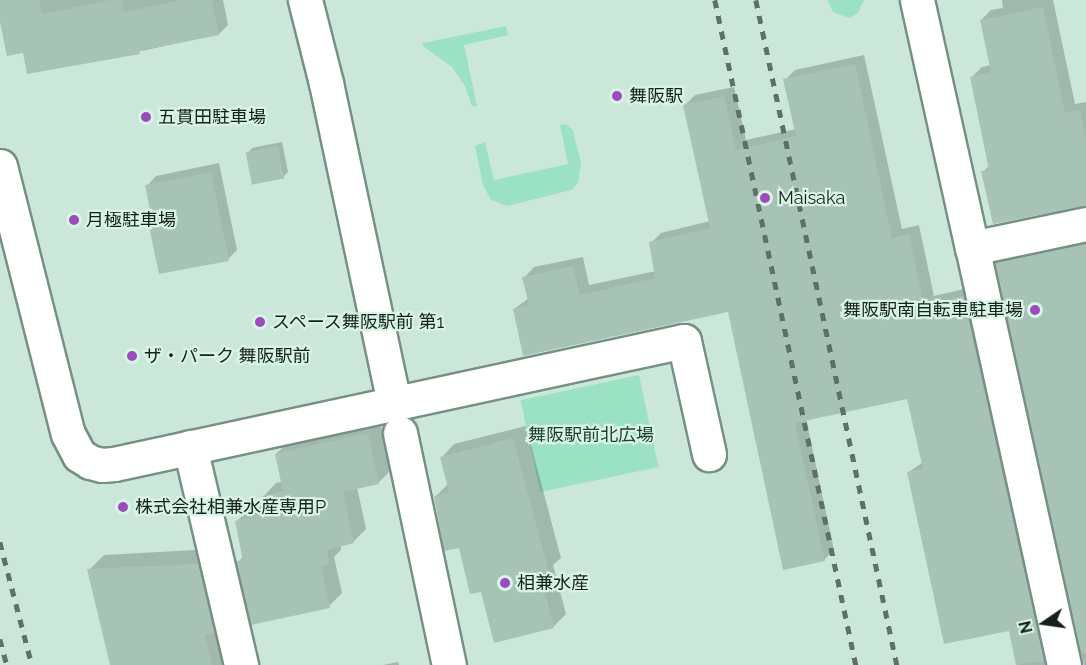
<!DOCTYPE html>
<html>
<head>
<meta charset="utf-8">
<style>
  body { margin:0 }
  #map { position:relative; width:1086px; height:665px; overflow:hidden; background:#cae7d9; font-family:Raleway,"Noto Sans JP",sans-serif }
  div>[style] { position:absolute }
  .green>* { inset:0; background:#9be1c3; transform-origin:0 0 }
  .shadow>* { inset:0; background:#0003 }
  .building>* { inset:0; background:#a7c3b6; transform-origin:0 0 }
  .roads { filter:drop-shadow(2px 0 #769184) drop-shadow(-2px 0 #769184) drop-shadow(0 2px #769184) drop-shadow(0 -2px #769184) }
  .street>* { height:33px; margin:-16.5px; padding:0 16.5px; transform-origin:16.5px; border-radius:16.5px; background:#fff }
  .secondary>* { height:33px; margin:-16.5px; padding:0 16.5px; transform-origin:16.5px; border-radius:16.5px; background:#fff }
  .rail>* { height:4.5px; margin-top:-2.25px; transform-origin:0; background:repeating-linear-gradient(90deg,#5e7067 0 8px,transparent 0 16px) }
  .dots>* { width:16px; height:16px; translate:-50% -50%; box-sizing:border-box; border:3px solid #d7f4e6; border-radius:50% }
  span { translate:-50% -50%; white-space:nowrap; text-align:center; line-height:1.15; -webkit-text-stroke:4.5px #d7f4e6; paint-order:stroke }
  .poi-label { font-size:18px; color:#15201b }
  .left { translate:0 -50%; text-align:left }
  .right { translate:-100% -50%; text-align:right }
  .park-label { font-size:18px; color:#1a3d2f }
  .north { position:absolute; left:1014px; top:593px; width:60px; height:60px; -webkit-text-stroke:4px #d7f4e6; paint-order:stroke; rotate:257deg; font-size:16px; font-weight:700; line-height:24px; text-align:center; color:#15201b }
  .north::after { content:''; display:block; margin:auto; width:21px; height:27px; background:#15201b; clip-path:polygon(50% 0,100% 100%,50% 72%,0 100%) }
</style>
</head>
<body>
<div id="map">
  <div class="green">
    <div style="clip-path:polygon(827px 0,864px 0,858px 13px,849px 18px,833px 12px)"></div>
    <div style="clip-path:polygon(506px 26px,508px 35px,464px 45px,477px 106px,472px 106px,465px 86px,452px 67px,423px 46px,423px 43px)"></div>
    <div style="clip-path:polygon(565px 124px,573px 130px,581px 164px,578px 183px,571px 190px,507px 206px,491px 200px,483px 185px,475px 146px,485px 142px,494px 180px,568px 164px,560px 125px)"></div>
    <div style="left:639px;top:375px;width:94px;height:121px;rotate:78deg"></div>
  </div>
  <div class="shadow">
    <div style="clip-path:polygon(0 0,223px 0,228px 25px,219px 34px,96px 61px,24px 51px,0 14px)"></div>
    <div style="clip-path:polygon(1002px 0,1053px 0,1075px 104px,1086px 102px,1086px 204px,983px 172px,990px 165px,972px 77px,982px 67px,991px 65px,981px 20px,991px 10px,1003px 8px)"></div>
    <div style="clip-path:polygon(864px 55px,902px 229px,919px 225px,934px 296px,973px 287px,1059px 665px,1017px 665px,1010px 630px,909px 472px,923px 462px,908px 398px,806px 419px,834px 550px,824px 560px,729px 310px,514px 309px,529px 298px,524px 278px,534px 267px,583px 257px,589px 285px,656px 271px,651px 243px,661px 233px,710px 221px,685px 105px,695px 95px,734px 87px,746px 140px,796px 129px,785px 80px,795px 70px)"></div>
    <div style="clip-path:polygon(282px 142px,288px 172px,283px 177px,248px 153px,252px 148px)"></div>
    <div style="clip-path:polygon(219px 163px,237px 250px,228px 259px,151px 226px,154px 223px,147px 186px,156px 176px)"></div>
    <div style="clip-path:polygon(1086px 236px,1086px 665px,1084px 665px,996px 263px,1006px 253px)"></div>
    <div style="clip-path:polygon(380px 422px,391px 470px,378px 483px,357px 487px,366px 529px,353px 542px,341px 545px,341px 550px,334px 557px,342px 593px,329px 606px,238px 562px,244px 556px,236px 522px,249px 509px,266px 505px,264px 496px,276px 483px,282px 482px,276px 454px,289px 441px)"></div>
    <div style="clip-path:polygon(526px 426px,561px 558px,553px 565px,566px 614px,553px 627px,460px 546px,435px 497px,448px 484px,442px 457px,454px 444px)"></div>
    <div style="clip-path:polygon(213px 549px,230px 665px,111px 665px,89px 570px,104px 555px)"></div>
    <div style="clip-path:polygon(398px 662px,399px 665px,383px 665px)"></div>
  </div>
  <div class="building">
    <div style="clip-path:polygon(0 0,39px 0,42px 14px,110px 0,121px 0,124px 12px,181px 0,212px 0,219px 35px,139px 51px,140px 54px,27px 74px,23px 53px,7px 56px,0 22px)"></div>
    <div style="clip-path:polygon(1043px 7px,1065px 113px,1080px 110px,1086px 138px,1086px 206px,993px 224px,981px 171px,989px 170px,970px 77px,991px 72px,980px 20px)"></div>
    <div style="clip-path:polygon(855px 64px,892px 238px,909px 234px,924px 305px,963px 296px,1044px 661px,1016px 665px,1009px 631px,944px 644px,907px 472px,923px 469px,907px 399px,795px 423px,825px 561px,783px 570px,728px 312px,523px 356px,513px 309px,529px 305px,522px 277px,573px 266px,580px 295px,655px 278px,649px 242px,710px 228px,683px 105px,724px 96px,736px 150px,796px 136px,783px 79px)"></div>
    <div style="left:278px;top:146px;width:33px;height:33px;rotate:79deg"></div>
    <div style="clip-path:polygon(211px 172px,229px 261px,159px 274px,149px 226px,153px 225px,145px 185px)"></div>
    <div style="clip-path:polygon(1086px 243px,1086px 652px,1081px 653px,994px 262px)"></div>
    <div style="clip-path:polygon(368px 433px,379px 484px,343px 492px,354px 543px,327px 550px,329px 564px,321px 566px,330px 608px,251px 625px,236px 561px,243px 561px,235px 521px,266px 514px,262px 496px,283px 491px,275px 454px)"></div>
    <div style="clip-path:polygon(513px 438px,549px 572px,540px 574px,554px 628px,494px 643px,481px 592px,470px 594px,459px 548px,444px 551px,434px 496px,449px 492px,440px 457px)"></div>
    <div style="clip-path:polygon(198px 564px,214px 633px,205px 635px,212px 665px,110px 665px,87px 569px)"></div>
  </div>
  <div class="roads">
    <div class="street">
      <div style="left:917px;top:0;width:254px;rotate:77.5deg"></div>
      <div style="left:0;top:166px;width:276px;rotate:75.8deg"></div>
      <div style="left:68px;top:434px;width:24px;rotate:62deg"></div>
      <div style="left:79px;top:455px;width:13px;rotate:32deg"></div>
      <div style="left:90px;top:462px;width:12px;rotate:14deg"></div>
      <div style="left:102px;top:465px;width:12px;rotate:-5deg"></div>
      <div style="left:114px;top:464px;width:583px;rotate:-12.18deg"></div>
      <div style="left:684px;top:341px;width:116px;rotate:77.5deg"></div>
      <div style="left:400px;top:433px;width:237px;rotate:78.1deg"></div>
      <div style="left:190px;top:447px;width:224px;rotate:76.8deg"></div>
      <div style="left:1064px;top:665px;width:427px;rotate:-102.4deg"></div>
      <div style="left:972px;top:248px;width:116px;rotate:-11.9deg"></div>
    </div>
    <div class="secondary">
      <div style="left:305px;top:0;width:86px;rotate:75.8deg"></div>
      <div style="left:326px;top:83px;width:327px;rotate:78deg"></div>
    </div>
  </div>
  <div class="rail">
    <div style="left:715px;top:0;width:680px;rotate:78.03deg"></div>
    <div style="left:756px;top:0;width:680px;rotate:78.03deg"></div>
    <div style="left:0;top:542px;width:127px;rotate:75.4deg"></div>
    <div style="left:0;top:639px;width:27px;rotate:75deg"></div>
  </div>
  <div class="dots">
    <div style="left:617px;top:96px;background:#9c4bbb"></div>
    <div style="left:146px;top:117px;background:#9c4bbb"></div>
    <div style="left:765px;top:198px;background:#9c4bbb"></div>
    <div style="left:74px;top:220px;background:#9c4bbb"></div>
    <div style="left:1035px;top:310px;background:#9c4bbb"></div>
    <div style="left:260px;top:322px;background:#9c4bbb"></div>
    <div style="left:132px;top:356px;background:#9c4bbb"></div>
    <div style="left:123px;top:507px;background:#9c4bbb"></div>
    <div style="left:505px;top:583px;background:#9c4bbb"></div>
  </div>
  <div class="poi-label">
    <span class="left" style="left:629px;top:96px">舞阪駅</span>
    <span class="left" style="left:158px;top:117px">五貫田駐車場</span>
    <span class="left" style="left:778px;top:198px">Maisaka</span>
    <span class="left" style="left:86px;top:220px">月極駐車場</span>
    <span class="right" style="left:1023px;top:310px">舞阪駅南自転車駐車場</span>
    <span class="left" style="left:272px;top:322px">スペース舞阪駅前 第1</span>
    <span class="left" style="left:144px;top:356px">ザ・パーク 舞阪駅前</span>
    <span class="left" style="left:135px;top:507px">株式会社相兼水産専用P</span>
    <span class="left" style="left:517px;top:583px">相兼水産</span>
  </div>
  <div class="park-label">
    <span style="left:591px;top:435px">舞阪駅前北広場</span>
  </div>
  <div class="north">N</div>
</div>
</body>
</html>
